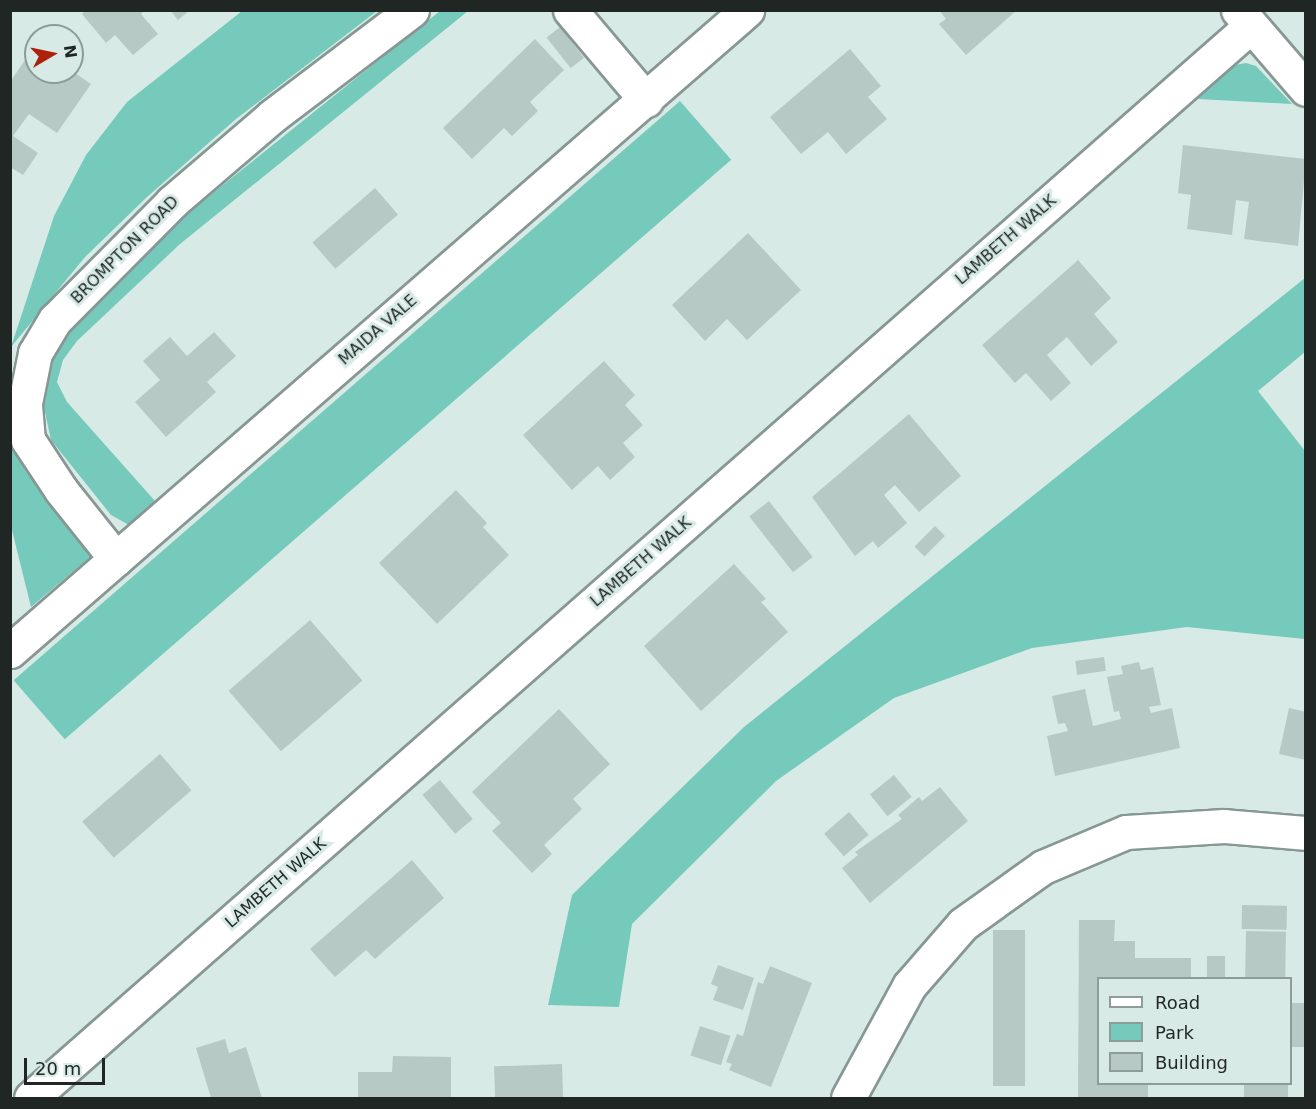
<!DOCTYPE html>
<html>
<head>
<meta charset="utf-8">
<style>
  body { margin:0 }
  #map { position:relative; width:1316px; height:1109px; overflow:hidden; background:#d7eae6; font-family:"DejaVu Sans",sans-serif }
  div>[style] { position:absolute }
  .green>* { inset:0; background:#76cabb; transform-origin:0 0 }
  .building>* { inset:0; background:#b7c9c5; transform-origin:0 0 }
  .roads { filter:drop-shadow(2px 0 #869794) drop-shadow(-2px 0 #869794) drop-shadow(0 2px #869794) drop-shadow(0 -2px #869794) }
  .street>* { height:33px; margin:-16.5px; padding:0 16.5px; transform-origin:16.5px; border-radius:16.5px; background:#fff }
  span { translate:-50% -50%; white-space:nowrap; text-align:center; line-height:1.15; -webkit-text-stroke:6px #d7eae6; paint-order:stroke }
  .street-label { font-size:16px; color:#1f2624 }
  .frame { position:absolute; inset:0; border:12px solid #1f2624; pointer-events:none }
  .legend { position:absolute; left:1097px; top:977px; width:195px; height:108px; box-sizing:border-box; background:#d7eae6; border:2px solid #8d9c98; margin:0; padding:8px 10px; list-style:none; font-size:18px; color:#1f2624 }
  .legend li { display:flex; align-items:center; gap:12px; height:30px }
  .legend b { width:30px; border:2px solid #8d9c98 }
  .north { position:absolute; left:24px; top:24px; width:60px; height:60px; box-sizing:border-box; background:#d7eae6; border:2px solid #8d9c98; border-radius:50%; rotate:81deg; font-size:16px; font-weight:700; line-height:24px; text-align:center; color:#1f2624 }
  .north::after { content:''; display:block; margin:auto; width:21px; height:27px; background:#ae200a; clip-path:polygon(50% 0,100% 100%,50% 72%,0 100%) }
  .scale { position:absolute; left:24px; top:1058px; width:81px; height:27px; box-sizing:border-box; border:3px solid #1f2624; border-top:0; padding-left:8px; font-size:18px; line-height:21px; white-space:nowrap; color:#1f2624; -webkit-text-stroke:4px #d7eae6; paint-order:stroke }
</style>
</head>
<body>
<div id="map">
  <div class="green">
    <div style="clip-path:polygon(242px 11px,377px 11px,236px 119px,147px 197px,85px 257px,11px 347px,54px 216px,86px 155px,127px 102px)"></div>
    <div style="clip-path:polygon(440px 11px,468px 11px,180px 244px,77px 341px,63px 360px,57px 382px,67px 402px,155px 501px,129px 525px,111px 515px,51px 440px,40px 389px,49px 356px,91px 299px,198px 205px)"></div>
    <div style="clip-path:polygon(1246px 63px,1256px 66px,1292px 104px,1198px 99px,1235px 65px)"></div>
    <div style="left:680px;top:101px;width:78px;height:883px;rotate:49deg"></div>
    <div style="clip-path:polygon(1305px 278px,1305px 352px,1258px 391px,1305px 451px,1305px 639px,1187px 627px,1032px 648px,894px 698px,776px 781px,632px 924px,619px 1007px,548px 1005px,572px 895px,744px 727px)"></div>
    <div style="clip-path:polygon(10px 424px,95px 553px,31px 607px,11px 526px)"></div>
  </div>
  <div class="building">
    <div style="clip-path:polygon(86px 10px,144px 10px,141px 14px,158px 34px,133px 55px,115px 35px,106px 43px,82px 14px)"></div>
    <div style="clip-path:polygon(170px 10px,190px 10px,178px 20px)"></div>
    <div style="clip-path:polygon(939px 10px,1017px 10px,966px 55px,939px 24px,946px 19px)"></div>
    <div style="left:560px;top:27px;width:39px;height:17px;rotate:52deg"></div>
    <div style="clip-path:polygon(535px 39px,564px 70px,530px 102px,538px 111px,512px 136px,504px 128px,472px 159px,443px 128px)"></div>
    <div style="clip-path:polygon(36px 44px,36px 72px,72px 71px,91px 84px,57px 133px,29px 114px,13px 136px,38px 153px,23px 175px,10px 167px,10px 82px)"></div>
    <div style="clip-path:polygon(850px 49px,881px 86px,868px 97px,887px 119px,846px 154px,828px 132px,801px 154px,770px 117px)"></div>
    <div style="clip-path:polygon(1183px 145px,1306px 159px,1298px 246px,1244px 239px,1249px 202px,1236px 200px,1232px 235px,1187px 229px,1191px 195px,1178px 193px)"></div>
    <div style="left:375px;top:188px;width:35px;height:83px;rotate:49deg"></div>
    <div style="clip-path:polygon(748px 233px,801px 290px,747px 340px,727px 319px,705px 341px,672px 305px)"></div>
    <div style="clip-path:polygon(1078px 260px,1111px 298px,1094px 314px,1118px 342px,1091px 366px,1067px 337px,1047px 355px,1071px 383px,1051px 401px,1026px 373px,1015px 383px,982px 345px)"></div>
    <div style="clip-path:polygon(214px 332px,236px 356px,207px 382px,216px 392px,166px 437px,135px 402px,160px 380px,143px 361px,170px 337px,187px 356px)"></div>
    <div style="clip-path:polygon(604px 361px,635px 395px,625px 405px,643px 425px,623px 443px,635px 457px,610px 480px,598px 466px,572px 490px,523px 435px)"></div>
    <div style="clip-path:polygon(909px 414px,961px 476px,919px 512px,895px 485px,884px 495px,907px 523px,878px 548px,873px 541px,855px 556px,812px 497px)"></div>
    <div style="clip-path:polygon(456px 490px,487px 523px,483px 527px,509px 555px,437px 624px,379px 563px)"></div>
    <div style="left:769px;top:501px;width:71px;height:25px;rotate:52deg"></div>
    <div style="left:935px;top:526px;width:14px;height:29px;rotate:45deg"></div>
    <div style="clip-path:polygon(734px 564px,766px 599px,761px 602px,788px 632px,701px 711px,644px 646px)"></div>
    <div style="left:310px;top:620px;width:80px;height:108px;rotate:49deg"></div>
    <div style="left:1104px;top:657px;width:14px;height:29px;rotate:82deg"></div>
    <div style="clip-path:polygon(1139px 662px,1141px 670px,1153px 667px,1161px 705px,1149px 707px,1151px 713px,1172px 708px,1180px 748px,1055px 776px,1047px 736px,1068px 731px,1065px 723px,1058px 724px,1052px 696px,1085px 689px,1093px 726px,1121px 719px,1119px 711px,1114px 712px,1107px 677px,1123px 674px,1121px 666px)"></div>
    <div style="clip-path:polygon(1289px 708px,1306px 712px,1306px 760px,1279px 754px)"></div>
    <div style="clip-path:polygon(559px 709px,610px 764px,573px 799px,582px 809px,544px 845px,552px 854px,532px 873px,492px 831px,501px 823px,472px 792px)"></div>
    <div style="left:160px;top:754px;width:48px;height:103px;rotate:49deg"></div>
    <div style="left:894px;top:775px;width:28px;height:31px;rotate:51deg"></div>
    <div style="left:440px;top:780px;width:51px;height:23px;rotate:50deg"></div>
    <div style="clip-path:polygon(940px 787px,968px 821px,870px 903px,842px 868px,858px 855px,855px 852px,902px 819px,898px 815px,919px 797px,922px 801px)"></div>
    <div style="left:849px;top:812px;width:30px;height:33px;rotate:49deg"></div>
    <div style="clip-path:polygon(412px 860px,444px 898px,375px 959px,366px 950px,335px 977px,310px 949px)"></div>
    <div style="left:1242px;top:905px;width:45px;height:24px;rotate:1deg"></div>
    <div style="clip-path:polygon(1079px 920px,1115px 920px,1114px 941px,1135px 941px,1135px 958px,1191px 958px,1191px 978px,1098px 978px,1098px 1084px,1148px 1084px,1148px 1098px,1078px 1098px)"></div>
    <div style="left:993px;top:930px;width:32px;height:156px"></div>
    <div style="left:1246px;top:931px;width:40px;height:47px;rotate:1deg"></div>
    <div style="left:1207px;top:956px;width:18px;height:22px"></div>
    <div style="clip-path:polygon(718px 965px,754px 978px,743px 1010px,713px 1000px,718px 987px,711px 984px)"></div>
    <div style="clip-path:polygon(770px 966px,812px 983px,771px 1087px,729px 1070px,732px 1064px,726px 1062px,737px 1034px,743px 1036px,758px 982px,763px 984px)"></div>
    <div style="left:1290px;top:1003px;width:16px;height:44px"></div>
    <div style="left:700px;top:1026px;width:32px;height:31px;rotate:18deg"></div>
    <div style="clip-path:polygon(225px 1039px,229px 1053px,246px 1047px,262px 1098px,211px 1098px,196px 1048px)"></div>
    <div style="clip-path:polygon(393px 1056px,451px 1057px,451px 1098px,358px 1098px,358px 1072px,392px 1072px)"></div>
    <div style="left:562px;top:1064px;width:34px;height:68px;rotate:88deg"></div>
    <div style="left:1244px;top:1084px;width:44px;height:14px"></div>
  </div>
  <div class="roads">
    <div class="street">
      <div style="left:570px;top:10px;width:118px;rotate:49.8deg"></div>
      <div style="left:1238px;top:10px;width:104px;rotate:49.3deg"></div>
      <div style="left:116px;top:559px;width:88px;rotate:-128.6deg"></div>
      <div style="left:61px;top:490px;width:60px;rotate:-123.4deg"></div>
      <div style="left:28px;top:440px;width:37px;rotate:-95deg"></div>
      <div style="left:25px;top:403px;width:51px;rotate:-78.7deg"></div>
      <div style="left:35px;top:353px;width:39px;rotate:-59deg"></div>
      <div style="left:55px;top:320px;width:166px;rotate:-45.2deg"></div>
      <div style="left:172px;top:202px;width:130px;rotate:-40.6deg"></div>
      <div style="left:271px;top:117px;width:177px;rotate:-37.2deg"></div>
      <div style="left:10px;top:651px;width:977px;rotate:-41.01deg"></div>
      <div style="left:31px;top:1098px;width:1624px;rotate:-41.31deg"></div>
      <div style="left:848px;top:1098px;width:128px;rotate:-61.4deg"></div>
      <div style="left:909px;top:986px;width:82px;rotate:-48.9deg"></div>
      <div style="left:963px;top:924px;width:98px;rotate:-35.5deg"></div>
      <div style="left:1043px;top:867px;width:90px;rotate:-22.9deg"></div>
      <div style="left:1126px;top:832px;width:98px;rotate:-3.5deg"></div>
      <div style="left:1224px;top:826px;width:82px;rotate:4.9deg"></div>
    </div>
  </div>
  <div class="street-label">
    <span style="left:1006px;top:240px;rotate:-41deg">LAMBETH WALK</span>
    <span style="left:125px;top:250px;rotate:-45deg">BROMPTON ROAD</span>
    <span style="left:378px;top:330px;rotate:-41deg">MAIDA VALE</span>
    <span style="left:641px;top:562px;rotate:-41deg">LAMBETH WALK</span>
    <span style="left:276px;top:883px;rotate:-41deg">LAMBETH WALK</span>
  </div>
  <div class="frame"></div>
  <ul class="legend">
  <li><b style="height:8px;background:#fff"></b>Road</li>
  <li><b style="height:16px;background:#76cabb"></b>Park</li>
  <li><b style="height:16px;background:#b7c9c5"></b>Building</li>
  </ul>
  <div class="north">N</div>
  <div class="scale">20 m</div>
</div>
</body>
</html>
